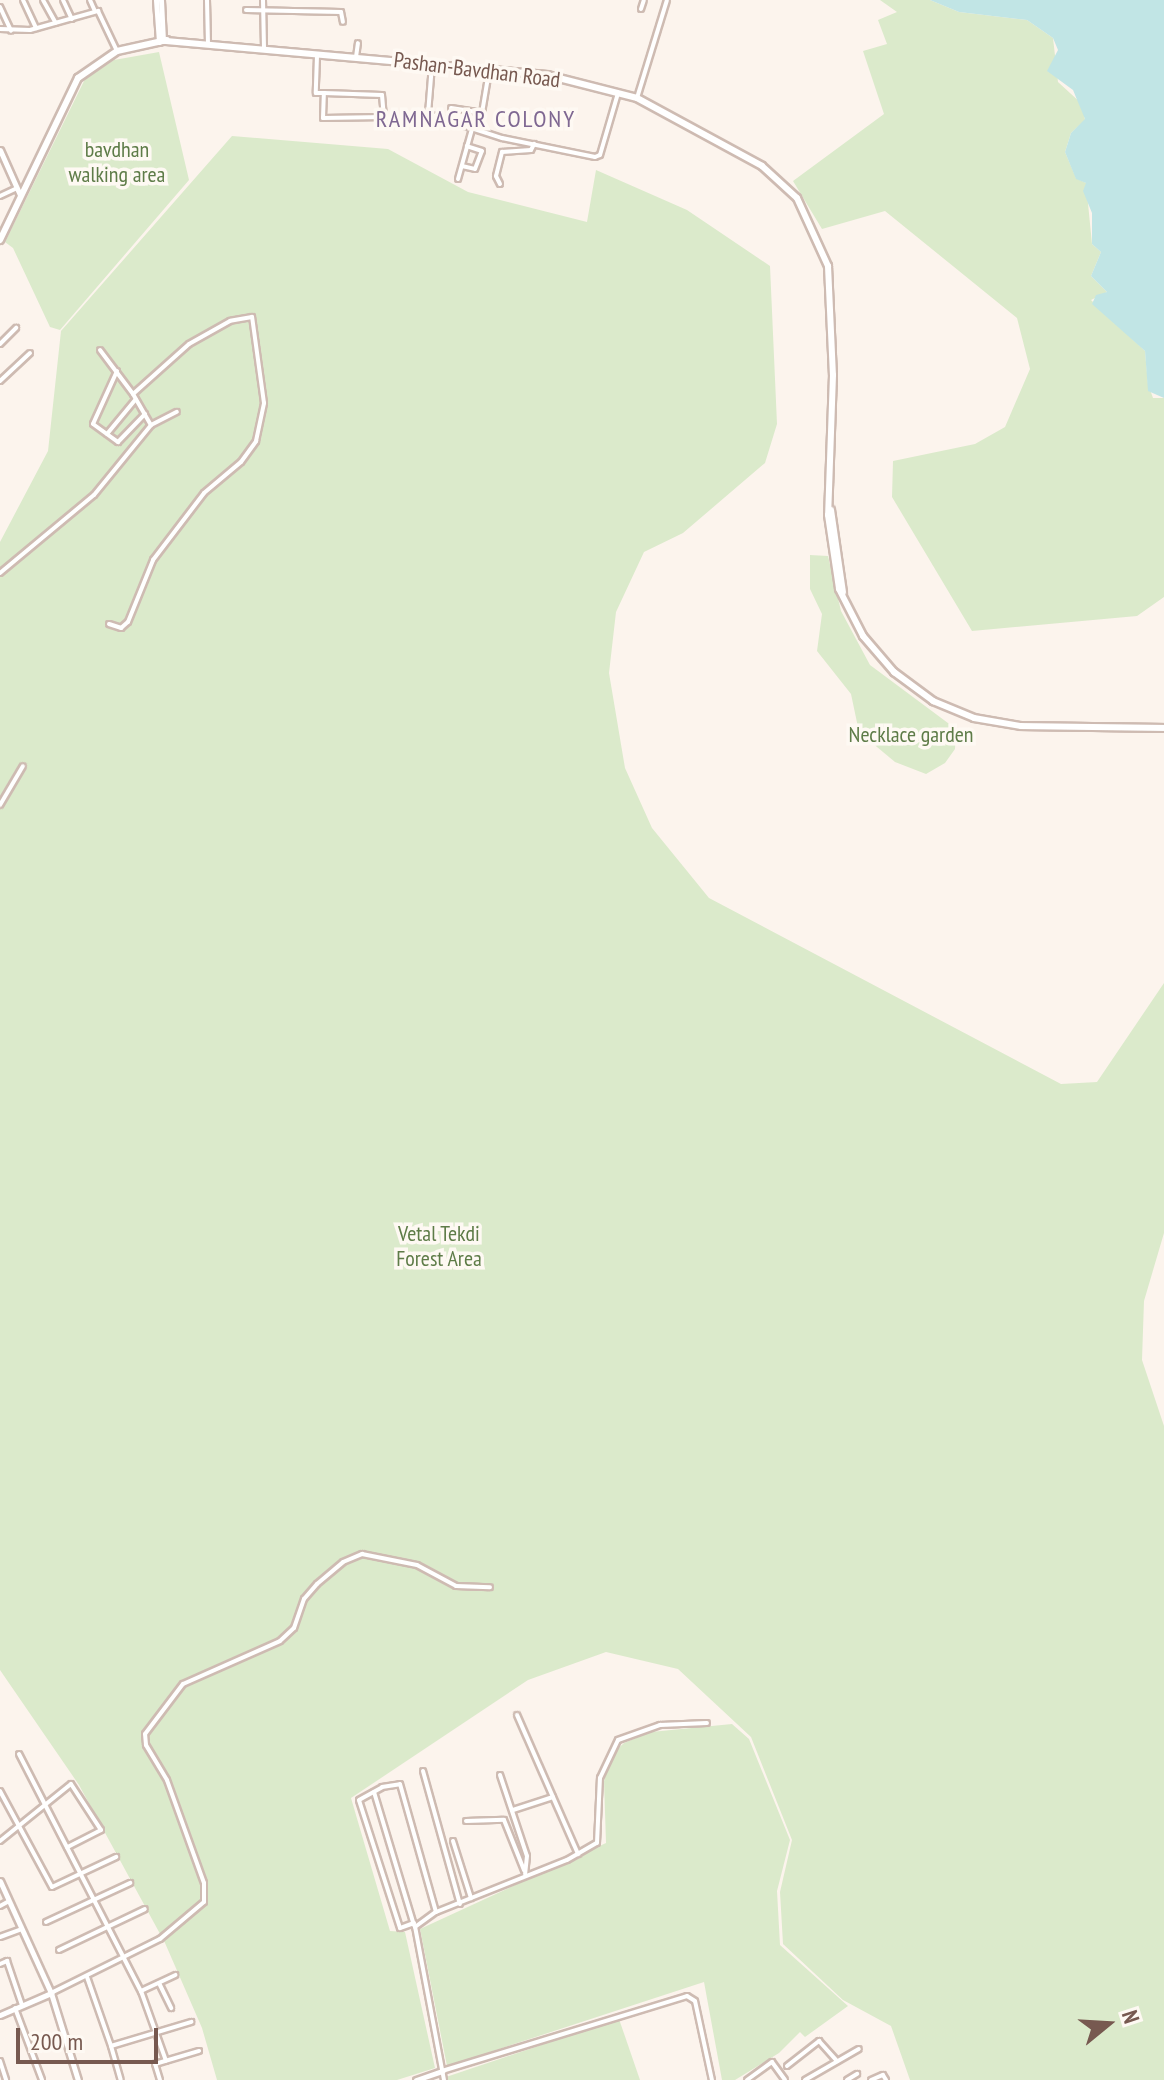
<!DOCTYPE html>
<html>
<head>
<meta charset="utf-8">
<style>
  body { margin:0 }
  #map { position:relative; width:1164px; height:2080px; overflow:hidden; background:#fcf4ed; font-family:"PT Sans Narrow",sans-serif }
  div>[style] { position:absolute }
  .green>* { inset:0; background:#dbeacb }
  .water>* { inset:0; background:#c1e5e5 }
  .roads { filter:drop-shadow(2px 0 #cebbb2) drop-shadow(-2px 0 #cebbb2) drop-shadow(0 2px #cebbb2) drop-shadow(0 -2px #cebbb2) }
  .minor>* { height:4px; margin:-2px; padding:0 2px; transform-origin:2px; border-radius:2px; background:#fff }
  .tertiary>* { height:5px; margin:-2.5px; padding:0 2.5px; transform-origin:2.5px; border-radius:2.5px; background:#fff }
  .secondary>* { height:6px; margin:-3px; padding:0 3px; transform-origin:3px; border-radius:3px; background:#fff }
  span { translate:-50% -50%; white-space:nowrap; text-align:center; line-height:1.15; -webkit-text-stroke:7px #fef9f3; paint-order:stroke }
  .street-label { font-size:22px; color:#775950 }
  .park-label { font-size:22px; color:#5e7c48 }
  .neighbourhood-label { font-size:24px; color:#7f6892; letter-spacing:2px }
  .north { position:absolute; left:1068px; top:1984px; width:80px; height:80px; -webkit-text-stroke:6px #fef9f3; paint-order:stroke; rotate:72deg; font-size:22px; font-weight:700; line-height:32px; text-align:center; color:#775950 }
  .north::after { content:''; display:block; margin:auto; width:28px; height:36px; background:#775950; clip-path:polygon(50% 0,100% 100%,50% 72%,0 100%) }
  .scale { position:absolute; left:16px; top:2028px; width:142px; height:36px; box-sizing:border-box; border:4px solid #775950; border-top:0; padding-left:10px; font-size:24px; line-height:28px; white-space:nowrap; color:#775950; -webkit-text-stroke:6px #fef9f3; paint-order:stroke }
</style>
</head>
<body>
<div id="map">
  <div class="green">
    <div style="clip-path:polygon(880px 0,930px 0,959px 12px,1027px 20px,1053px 38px,1058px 82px,1082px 104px,1085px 120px,1071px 133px,1065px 152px,1076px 178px,1086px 183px,1092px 244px,1101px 252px,1091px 276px,1107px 292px,1091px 300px,1145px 351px,1148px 384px,1153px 398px,1164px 398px,1164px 597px,1137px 616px,972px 631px,892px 497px,893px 461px,975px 444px,1005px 427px,1030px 369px,1017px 318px,885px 211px,822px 229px,793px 181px,884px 114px,863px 51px,887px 44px,878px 20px,897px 12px)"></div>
    <div style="clip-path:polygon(159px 52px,189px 180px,60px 330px,50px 327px,13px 248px,5px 242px,85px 79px,114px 60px)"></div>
    <div style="clip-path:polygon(232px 136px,388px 149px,468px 192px,587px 222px,596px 170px,687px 210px,770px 266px,777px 424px,765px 463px,683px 533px,644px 552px,616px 612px,609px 673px,625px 768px,652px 828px,709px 898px,1061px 1084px,1097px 1082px,1164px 983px,1164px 1233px,1144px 1301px,1142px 1360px,1164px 1426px,1164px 2080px,910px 2080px,891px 2026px,843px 2000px,783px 1944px,780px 1892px,792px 1840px,751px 1737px,678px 1669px,606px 1652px,528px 1680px,351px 1798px,390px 1931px,405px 1932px,435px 2068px,397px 2080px,217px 2080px,202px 2028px,165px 1943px,79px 1785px,0 1670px,0 542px,48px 451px,61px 331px)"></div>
    <div style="clip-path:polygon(810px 555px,828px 556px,841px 611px,870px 665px,956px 729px,955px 749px,945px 763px,926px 774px,895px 762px,859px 732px,851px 694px,817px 651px,822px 614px,810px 589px)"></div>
    <div style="clip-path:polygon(732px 1724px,749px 1739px,790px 1840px,777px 1891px,780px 1945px,848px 2006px,805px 2037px,800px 2032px,779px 2053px,735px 2080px,722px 2080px,704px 1982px,447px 2066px,420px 1929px,606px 1843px,604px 1781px,611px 1755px,624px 1743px,651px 1732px)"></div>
    <div style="clip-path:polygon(619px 2019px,640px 2080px,446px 2080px,446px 2077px)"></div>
  </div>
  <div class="water">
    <div style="clip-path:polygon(930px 0,1164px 0,1164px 398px,1148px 391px,1145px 351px,1092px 304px,1096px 295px,1107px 292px,1091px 276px,1101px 252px,1092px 244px,1092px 213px,1083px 191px,1086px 183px,1076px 179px,1065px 152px,1071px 133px,1085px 119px,1073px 90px,1047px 71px,1058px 50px,1053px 38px,1027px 20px,959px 12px)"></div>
  </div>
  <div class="roads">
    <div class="minor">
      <div style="left:23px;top:0;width:31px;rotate:65deg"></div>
      <div style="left:43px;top:0;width:26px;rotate:61deg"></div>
      <div style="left:63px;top:0;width:21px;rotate:65deg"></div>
      <div style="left:90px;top:0;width:12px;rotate:66deg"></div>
      <div style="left:207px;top:0;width:45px;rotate:88.7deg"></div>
      <div style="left:263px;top:0;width:49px;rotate:88.8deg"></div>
      <div style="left:0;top:7px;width:26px;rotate:65deg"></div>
      <div style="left:641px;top:9px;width:9px;rotate:-72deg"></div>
      <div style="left:246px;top:10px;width:95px;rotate:1.2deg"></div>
      <div style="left:341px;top:12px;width:10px;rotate:79deg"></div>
      <div style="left:0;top:29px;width:30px;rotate:2deg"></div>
      <div style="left:30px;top:30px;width:71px;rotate:-15.6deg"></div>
      <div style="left:98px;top:11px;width:44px;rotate:64.6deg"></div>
      <div style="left:317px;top:56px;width:37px;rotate:92deg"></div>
      <div style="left:316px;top:93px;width:8px"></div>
      <div style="left:356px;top:57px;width:14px;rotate:-82deg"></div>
      <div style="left:432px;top:65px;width:49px;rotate:94.7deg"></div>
      <div style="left:428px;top:114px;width:78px;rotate:18deg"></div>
      <div style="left:502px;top:138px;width:95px;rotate:11.5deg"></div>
      <div style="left:595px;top:157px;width:5px;rotate:-22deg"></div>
      <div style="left:600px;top:155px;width:65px;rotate:-73.8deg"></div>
      <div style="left:324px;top:93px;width:58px;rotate:2deg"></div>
      <div style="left:382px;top:95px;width:22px;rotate:85deg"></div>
      <div style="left:384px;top:117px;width:61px;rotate:179.1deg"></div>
      <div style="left:323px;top:118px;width:25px;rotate:-88deg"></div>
      <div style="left:637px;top:98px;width:102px;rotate:-73deg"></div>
      <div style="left:451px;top:108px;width:31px;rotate:9deg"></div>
      <div style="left:482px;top:113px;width:43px;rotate:-80.5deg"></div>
      <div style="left:462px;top:166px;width:13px;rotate:13deg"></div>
      <div style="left:475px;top:169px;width:19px;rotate:-69deg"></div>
      <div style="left:482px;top:151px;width:16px;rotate:-162deg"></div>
      <div style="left:458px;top:179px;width:52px;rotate:-74.4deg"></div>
      <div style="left:500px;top:184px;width:9px;rotate:-117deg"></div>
      <div style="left:496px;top:176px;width:25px;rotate:-76deg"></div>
      <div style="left:502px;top:152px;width:29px;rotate:-4deg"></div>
      <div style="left:531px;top:150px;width:7px;rotate:-63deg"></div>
      <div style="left:0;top:196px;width:19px;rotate:-25deg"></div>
      <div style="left:0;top:344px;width:23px;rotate:-45deg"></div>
      <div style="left:100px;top:350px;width:55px;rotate:53.1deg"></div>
      <div style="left:117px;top:371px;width:58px;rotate:114.4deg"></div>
      <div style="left:93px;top:424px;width:31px;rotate:36deg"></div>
      <div style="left:118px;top:442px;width:39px;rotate:-46deg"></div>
      <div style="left:0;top:381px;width:41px;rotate:-43deg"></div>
      <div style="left:107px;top:434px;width:45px;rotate:-50.4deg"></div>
      <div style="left:0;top:573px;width:122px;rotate:-39.7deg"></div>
      <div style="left:94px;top:495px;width:90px;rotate:-50.8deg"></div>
      <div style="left:151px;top:425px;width:29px;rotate:-27deg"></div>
      <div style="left:109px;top:624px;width:13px;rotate:18deg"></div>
      <div style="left:121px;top:628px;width:9px;rotate:-41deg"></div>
      <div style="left:128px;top:622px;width:67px;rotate:-68deg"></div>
      <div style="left:153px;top:560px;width:84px;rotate:-52.7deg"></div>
      <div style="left:204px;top:493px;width:48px;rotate:-40deg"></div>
      <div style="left:241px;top:462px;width:26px;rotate:-54deg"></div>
      <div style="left:256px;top:441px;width:39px;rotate:-78deg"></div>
      <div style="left:264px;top:403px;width:87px;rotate:-97.9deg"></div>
      <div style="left:252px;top:317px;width:22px;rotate:170deg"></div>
      <div style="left:230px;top:321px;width:47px;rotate:150.7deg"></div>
      <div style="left:189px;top:344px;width:75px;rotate:138.2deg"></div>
      <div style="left:133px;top:394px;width:36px;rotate:60deg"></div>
      <div style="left:0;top:805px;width:45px;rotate:-59.5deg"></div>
      <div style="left:517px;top:1715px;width:152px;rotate:66.3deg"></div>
      <div style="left:19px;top:1754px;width:267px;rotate:62.8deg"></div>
      <div style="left:141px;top:1991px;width:74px;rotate:70.3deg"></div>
      <div style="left:423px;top:1771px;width:138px;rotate:74.5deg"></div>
      <div style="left:500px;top:1775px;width:85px;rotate:71.6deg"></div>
      <div style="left:527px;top:1856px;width:18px;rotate:96deg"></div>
      <div style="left:0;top:1791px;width:109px;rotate:61.6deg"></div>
      <div style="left:52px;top:1887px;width:71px;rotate:-25.1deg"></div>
      <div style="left:374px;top:1792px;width:139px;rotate:73.3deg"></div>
      <div style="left:513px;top:1810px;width:42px;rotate:-18deg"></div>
      <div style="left:466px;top:1821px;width:38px;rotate:-2deg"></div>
      <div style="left:504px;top:1820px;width:54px;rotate:68.2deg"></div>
      <div style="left:0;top:1841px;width:91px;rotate:-38.8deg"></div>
      <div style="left:71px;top:1784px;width:55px;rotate:56.9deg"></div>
      <div style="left:101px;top:1830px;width:38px;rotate:153deg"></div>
      <div style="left:453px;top:1841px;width:60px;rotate:72.5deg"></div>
      <div style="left:0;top:1906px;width:10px;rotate:-29deg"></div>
      <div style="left:46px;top:1922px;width:93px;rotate:-24.9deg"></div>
      <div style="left:414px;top:1923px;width:15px;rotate:160deg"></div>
      <div style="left:400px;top:1928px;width:134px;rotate:-107.8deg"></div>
      <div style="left:359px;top:1800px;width:26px;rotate:-29deg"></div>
      <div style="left:382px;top:1787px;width:18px;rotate:-9deg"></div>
      <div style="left:400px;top:1784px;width:133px;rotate:74.3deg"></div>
      <div style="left:0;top:1937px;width:23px;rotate:-20deg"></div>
      <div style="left:59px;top:1950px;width:95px;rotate:-25.5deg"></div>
      <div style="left:0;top:1964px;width:8px;rotate:-23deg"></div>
      <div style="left:7px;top:1961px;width:46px;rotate:71.2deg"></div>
      <div style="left:87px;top:1977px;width:73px;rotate:70.8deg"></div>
      <div style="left:111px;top:2046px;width:84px;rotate:-16.7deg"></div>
      <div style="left:159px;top:1983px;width:28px;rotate:64deg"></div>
      <div style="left:141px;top:1991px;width:38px;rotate:-25deg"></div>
      <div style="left:51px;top:1993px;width:122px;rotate:-26.4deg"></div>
      <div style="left:160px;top:1939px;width:57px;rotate:-40.1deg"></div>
      <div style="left:204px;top:1902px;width:19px;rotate:-90deg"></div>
      <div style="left:204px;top:1883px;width:109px;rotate:-109.8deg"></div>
      <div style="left:167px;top:1780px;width:41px;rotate:-121deg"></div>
      <div style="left:146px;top:1745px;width:11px;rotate:-95deg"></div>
      <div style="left:145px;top:1734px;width:63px;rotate:-52.8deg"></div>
      <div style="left:183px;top:1684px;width:106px;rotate:-23.9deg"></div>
      <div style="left:280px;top:1641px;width:19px;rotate:-43deg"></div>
      <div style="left:294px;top:1628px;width:31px;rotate:-71deg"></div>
      <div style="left:304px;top:1599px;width:20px;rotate:-49deg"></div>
      <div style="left:317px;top:1584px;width:34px;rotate:-40deg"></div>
      <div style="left:343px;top:1562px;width:21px;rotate:-23deg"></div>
      <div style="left:362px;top:1554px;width:56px;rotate:11.3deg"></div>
      <div style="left:417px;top:1565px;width:44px;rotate:28.3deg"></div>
      <div style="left:456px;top:1586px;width:34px;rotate:2deg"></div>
      <div style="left:15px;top:2008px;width:77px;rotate:69.4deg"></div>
      <div style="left:111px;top:2046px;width:35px;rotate:74deg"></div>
      <div style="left:0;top:2061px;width:20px;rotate:72deg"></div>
      <div style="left:787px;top:2066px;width:41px;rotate:-38deg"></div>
      <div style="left:819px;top:2041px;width:27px;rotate:48deg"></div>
      <div style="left:442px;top:2071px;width:256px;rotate:-17deg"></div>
      <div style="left:687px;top:1996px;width:9px;rotate:32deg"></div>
      <div style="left:695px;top:2001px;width:81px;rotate:77.9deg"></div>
      <div style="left:160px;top:2080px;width:17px;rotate:-107deg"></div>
      <div style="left:155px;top:2064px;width:46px;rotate:-16.5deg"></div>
      <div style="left:444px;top:2080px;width:156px;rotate:-100.7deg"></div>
      <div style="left:415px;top:1927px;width:26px;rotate:-36deg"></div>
      <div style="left:436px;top:1912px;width:141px;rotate:-21.7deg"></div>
      <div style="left:567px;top:1860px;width:34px;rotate:-30deg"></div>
      <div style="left:597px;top:1843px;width:65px;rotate:-87.4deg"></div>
      <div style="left:600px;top:1778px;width:42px;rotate:-64.7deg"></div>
      <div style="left:618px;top:1740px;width:45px;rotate:-19.7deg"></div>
      <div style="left:660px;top:1725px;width:47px;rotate:-2.4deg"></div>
      <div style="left:747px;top:2080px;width:31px;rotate:-36deg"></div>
      <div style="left:772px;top:2062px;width:22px;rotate:54deg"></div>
      <div style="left:805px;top:2080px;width:62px;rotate:-29.9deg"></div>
      <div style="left:847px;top:2080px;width:12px;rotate:-31deg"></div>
      <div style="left:871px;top:2080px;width:13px;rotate:-23deg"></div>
      <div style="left:883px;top:2075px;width:6px;rotate:59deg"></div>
    </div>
    <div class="tertiary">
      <div style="left:156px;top:0;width:42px;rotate:85.9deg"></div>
      <div style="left:161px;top:0;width:41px;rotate:87.2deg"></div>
      <div style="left:0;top:150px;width:49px;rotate:66deg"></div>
      <div style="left:0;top:1881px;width:123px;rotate:65.5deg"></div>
      <div style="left:51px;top:1993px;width:91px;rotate:72.8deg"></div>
      <div style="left:0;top:2015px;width:56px;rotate:-23.3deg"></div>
      <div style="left:416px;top:2080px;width:28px;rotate:-19deg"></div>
    </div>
    <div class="secondary">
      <div style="left:166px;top:41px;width:383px;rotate:5.1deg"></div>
      <div style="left:547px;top:75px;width:93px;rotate:14.3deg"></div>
      <div style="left:637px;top:98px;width:142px;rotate:28.5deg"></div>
      <div style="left:762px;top:166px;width:47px;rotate:42.4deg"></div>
      <div style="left:797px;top:198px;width:75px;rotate:65.5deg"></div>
      <div style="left:828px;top:266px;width:109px;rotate:87.4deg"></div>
      <div style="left:833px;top:375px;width:140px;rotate:92deg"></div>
      <div style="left:828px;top:515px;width:75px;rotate:81.5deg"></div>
      <div style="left:839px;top:589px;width:53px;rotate:62.9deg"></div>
      <div style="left:863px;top:636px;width:48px;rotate:49.3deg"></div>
      <div style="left:894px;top:672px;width:49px;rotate:36.6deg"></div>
      <div style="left:933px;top:701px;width:44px;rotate:22.5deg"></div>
      <div style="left:974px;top:718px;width:48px;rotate:9.7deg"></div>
      <div style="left:1021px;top:726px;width:143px;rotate:0.8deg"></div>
      <div style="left:0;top:240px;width:180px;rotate:-64.3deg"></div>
      <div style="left:78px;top:78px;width:47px;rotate:-34.7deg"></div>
      <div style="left:117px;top:51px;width:51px;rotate:-12.4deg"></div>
      <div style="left:831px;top:510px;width:83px;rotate:81.7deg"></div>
    </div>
  </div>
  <div class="street-label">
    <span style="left:477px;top:70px;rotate:7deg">Pashan-Bavdhan Road</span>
  </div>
  <div class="park-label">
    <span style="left:117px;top:162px">bavdhan<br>walking area</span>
    <span style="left:911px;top:735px">Necklace garden</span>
    <span style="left:439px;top:1246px">Vetal Tekdi<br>Forest Area</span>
  </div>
  <div class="neighbourhood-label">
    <span style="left:476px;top:119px">RAMNAGAR COLONY</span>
  </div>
  <div class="north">N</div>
  <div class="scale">200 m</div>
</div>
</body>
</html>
